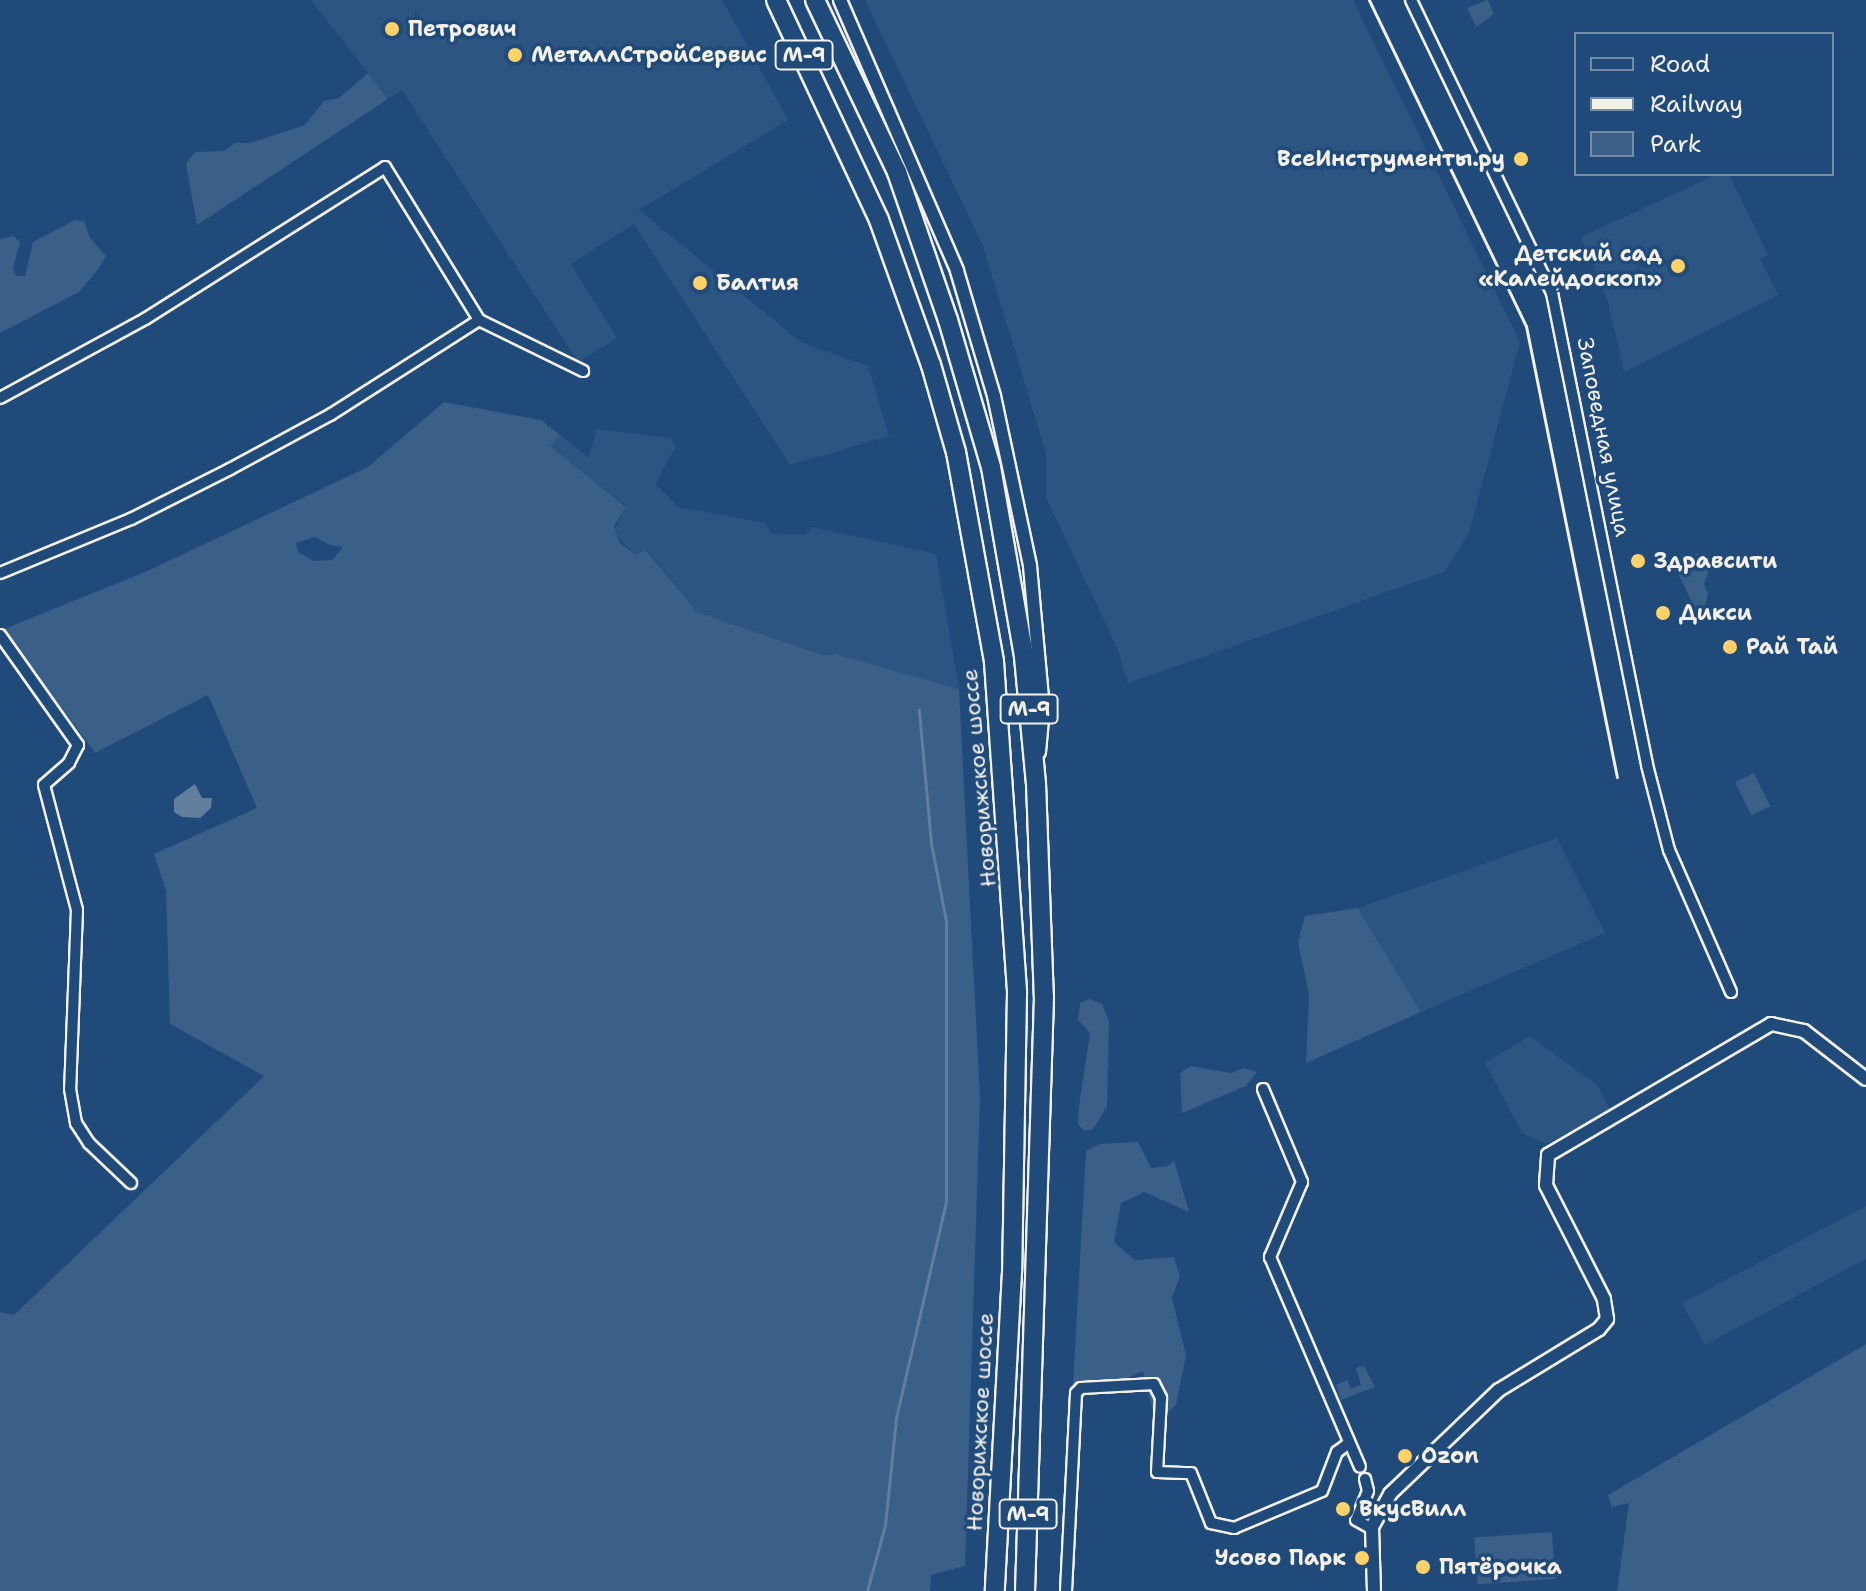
<!DOCTYPE html>
<html>
<head>
<meta charset="utf-8">
<style>
  body { margin:0 }
  #map { position:relative; width:1866px; height:1591px; overflow:hidden; background:#1f4a7a; font-family:"Shantell Sans",sans-serif }
  div>[style] { position:absolute }
  .built>* { inset:0; background:#2d5581 }
  .green>* { inset:0; background:#3a5f88; transform-origin:0 0 }
  .water>* { inset:0; background:#627e9d }
  .stream>* { height:3px; margin:-1.5px; padding:0 1.5px; transform-origin:1.5px; border-radius:1.5px; background:#627e9d }
  .roads { filter:drop-shadow(2px 0 #f4f1e8) drop-shadow(-2px 0 #f4f1e8) drop-shadow(0 2px #f4f1e8) drop-shadow(0 -2px #f4f1e8) }
  .minor>* { height:10px; margin:-5px; padding:0 5px; transform-origin:5px; border-radius:5px; background:#1f4a7a }
  .tertiary>* { height:12px; margin:-6px; padding:0 6px; transform-origin:6px; border-radius:6px; background:#1f4a7a }
  .motorway>* { height:18px; margin:-9px; padding:0 9px; transform-origin:9px; border-radius:9px; background:#1f4a7a }
  .rail>* { height:3px; margin:-1.5px; padding:0 1.5px; transform-origin:1.5px; border-radius:1.5px; background:#f4f1e8 }
  .dots>* { width:22px; height:22px; translate:-50% -50%; box-sizing:border-box; border:4px solid #1f4a7a; border-radius:50% }
  span { translate:-50% -50%; white-space:nowrap; text-align:center; line-height:1.15; -webkit-text-stroke:7px #1f4a7a; paint-order:stroke }
  .shield-label span { padding:2px 6px; background:#1f4a7a; border:2px solid; border-radius:6px; -webkit-text-stroke-width:0 }
  .shield-label { font-size:20px; color:#f4f1e8; font-weight:700 }
  .poi-label { font-size:22px; color:#f4f1e8; font-weight:700 }
  .left { translate:0 -50%; text-align:left }
  .right { translate:-100% -50%; text-align:right }
  .street-label { font-size:22px; color:#f4f1e8 }
  .legend { position:absolute; left:1574px; top:32px; width:260px; height:144px; box-sizing:border-box; background:#1f4a7a; border:2px solid #748da6; margin:0; padding:10px 14px; list-style:none; font-size:24px; color:#f4f1e8 }
  .legend li { display:flex; align-items:center; gap:16px; height:40px }
  .legend b { width:40px; border:2px solid #748da6 }
</style>
</head>
<body>
<div id="map">
  <div class="built">
    <div style="clip-path:polygon(311px 0,722px 0,788px 120px,639px 210px,802px 343px,868px 366px,889px 436px,790px 465px,634px 224px,571px 264px,617px 338px,578px 362px,402px 90px,388px 99px)"></div>
    <div style="clip-path:polygon(865px 0,1353px 0,1520px 342px,1469px 533px,1444px 572px,1128px 683px,1117px 648px,1046px 497px,1046px 453px,983px 246px)"></div>
    <div style="clip-path:polygon(1717px 174px,1729px 174px,1768px 255px,1760px 259px,1778px 295px,1624px 372px,1608px 302px,1581px 237px)"></div>
    <div style="clip-path:polygon(596px 429px,671px 438px,675px 448px,655px 484px,678px 507px,765px 523px,771px 533px,805px 535px,813px 527px,936px 554px,959px 689px,836px 654px,823px 655px,697px 612px,647px 550px,636px 555px,613px 533px,626px 506px,549px 446px,560px 435px,589px 458px)"></div>
    <div style="clip-path:polygon(1557px 838px,1605px 933px,1421px 1012px,1358px 908px)"></div>
    <div style="clip-path:polygon(1530px 1036px,1598px 1086px,1610px 1110px,1546px 1144px,1522px 1133px,1485px 1063px)"></div>
    <div style="clip-path:polygon(1866px 1206px,1866px 1259px,1705px 1345px,1682px 1303px)"></div>
  </div>
  <div class="green">
    <div style="clip-path:polygon(1488px 0,1494px 14px,1476px 27px,1467px 8px)"></div>
    <div style="clip-path:polygon(368px 73px,388px 99px,197px 225px,186px 164px,195px 152px,224px 151px,235px 143px,250px 143px,305px 125px,324px 101px,339px 98px)"></div>
    <div style="clip-path:polygon(75px 220px,84px 221px,90px 238px,106px 256px,97px 271px,79px 292px,0 333px,0 239px,13px 236px,20px 242px,13px 268px,16px 276px,25px 276px,33px 242px)"></div>
    <div style="clip-path:polygon(evenodd,444px 402px,541px 420px,560px 435px,550px 446px,626px 507px,614px 526px,620px 543px,636px 555px,646px 550px,697px 612px,823px 655px,836px 654px,959px 689px,980px 1098px,965px 1566px,931px 1575px,930px 1591px,0 1591px,0 1312px,14px 1315px,264px 1076px,170px 1024px,166px 890px,154px 854px,257px 808px,208px 695px,95px 753px,4px 629px,145px 572px,368px 467px,444px 402px,314px 537px,330px 545px,343px 547px,332px 560px,314px 561px,298px 552px,296px 543px,314px 537px)"></div>
    <div style="clip-path:polygon(1699px 553px,1709px 571px,1704px 584px,1708px 594px,1704px 610px,1697px 613px,1674px 565px)"></div>
    <div style="left:1754px;top:773px;width:37px;height:21px;rotate:64deg"></div>
    <div style="clip-path:polygon(1358px 908px,1421px 1012px,1306px 1063px,1309px 995px,1298px 942px,1305px 916px)"></div>
    <div style="clip-path:polygon(1089px 999px,1102px 1004px,1109px 1021px,1107px 1106px,1093px 1129px,1084px 1131px,1078px 1124px,1079px 1106px,1090px 1033px,1078px 1020px,1080px 1003px)"></div>
    <div style="clip-path:polygon(1191px 1066px,1231px 1073px,1244px 1068px,1257px 1072px,1246px 1086px,1182px 1113px,1180px 1073px)"></div>
    <div style="clip-path:polygon(1138px 1142px,1151px 1168px,1168px 1166px,1174px 1160px,1189px 1212px,1144px 1192px,1121px 1203px,1114px 1242px,1135px 1260px,1174px 1257px,1180px 1276px,1172px 1298px,1186px 1355px,1176px 1405px,1156px 1424px,1143px 1371px,1116px 1383px,1073px 1384px,1086px 1151px,1100px 1144px)"></div>
    <div style="clip-path:polygon(1866px 1344px,1866px 1591px,1617px 1591px,1629px 1503px,1612px 1507px,1608px 1495px)"></div>
    <div style="clip-path:polygon(1364px 1366px,1375px 1387px,1341px 1400px,1336px 1385px,1347px 1380px,1351px 1389px,1361px 1385px,1356px 1368px)"></div>
    <div style="left:1552px;top:1532px;width:47px;height:78px;rotate:86deg"></div>
  </div>
  <div class="water">
    <div style="clip-path:polygon(195px 784px,202px 798px,212px 798px,211px 808px,200px 818px,182px 817px,174px 812px,174px 799px)"></div>
  </div>
  <div class="stream">
    <div style="left:867px;top:1591px;width:68px;rotate:-74.7deg"></div>
    <div style="left:885px;top:1525px;width:108px;rotate:-84.1deg"></div>
    <div style="left:896px;top:1418px;width:223px;rotate:-77deg"></div>
    <div style="left:946px;top:1201px;width:280px;rotate:-90deg"></div>
    <div style="left:946px;top:921px;width:79px;rotate:-100.9deg"></div>
    <div style="left:931px;top:843px;width:134px;rotate:-95.2deg"></div>
  </div>
  <div class="roads">
    <div class="minor">
      <div style="left:1411px;top:0;width:325px;rotate:64.3deg"></div>
      <div style="left:1552px;top:293px;width:481px;rotate:78.6deg"></div>
      <div style="left:1647px;top:765px;width:88px;rotate:75.5deg"></div>
      <div style="left:1669px;top:850px;width:155px;rotate:66.4deg"></div>
      <div style="left:0;top:398px;width:165px;rotate:-28.6deg"></div>
      <div style="left:145px;top:319px;width:284px;rotate:-32.3deg"></div>
      <div style="left:385px;top:167px;width:180px;rotate:58.4deg"></div>
      <div style="left:0;top:573px;width:142px;rotate:-22.4deg"></div>
      <div style="left:131px;top:519px;width:111px;rotate:-26.8deg"></div>
      <div style="left:230px;top:469px;width:114px;rotate:-28.4deg"></div>
      <div style="left:330px;top:415px;width:177px;rotate:-32.5deg"></div>
      <div style="left:479px;top:320px;width:116px;rotate:26.1deg"></div>
      <div style="left:0;top:635px;width:135px;rotate:54.7deg"></div>
      <div style="left:78px;top:745px;width:20px;rotate:117deg"></div>
      <div style="left:69px;top:763px;width:33px;rotate:139deg"></div>
      <div style="left:44px;top:785px;width:129px;rotate:75.2deg"></div>
      <div style="left:77px;top:910px;width:179px;rotate:92.2deg"></div>
      <div style="left:70px;top:1089px;width:35px;rotate:80deg"></div>
      <div style="left:76px;top:1123px;width:24px;rotate:57deg"></div>
      <div style="left:89px;top:1143px;width:58px;rotate:43.6deg"></div>
      <div style="left:1263px;top:1089px;width:101px;rotate:67.2deg"></div>
      <div style="left:1302px;top:1182px;width:82px;rotate:113.1deg"></div>
      <div style="left:1270px;top:1257px;width:228px;rotate:66.8deg"></div>
      <div style="left:1365px;top:1479px;width:12px;rotate:76deg"></div>
      <div style="left:1368px;top:1491px;width:31px;rotate:112deg"></div>
      <div style="left:1356px;top:1520px;width:18px;rotate:29deg"></div>
      <div style="left:1066px;top:1591px;width:198px;rotate:-87.1deg"></div>
      <div style="left:1076px;top:1393px;width:7px;rotate:-45deg"></div>
      <div style="left:1081px;top:1388px;width:73px;rotate:-3.1deg"></div>
      <div style="left:1154px;top:1384px;width:16px;rotate:63deg"></div>
      <div style="left:1161px;top:1398px;width:74px;rotate:93.1deg"></div>
      <div style="left:1157px;top:1472px;width:34px;rotate:2deg"></div>
      <div style="left:1191px;top:1473px;width:54px;rotate:68.2deg"></div>
      <div style="left:1211px;top:1523px;width:24px;rotate:12deg"></div>
      <div style="left:1234px;top:1528px;width:95px;rotate:-22.8deg"></div>
      <div style="left:1322px;top:1491px;width:42px;rotate:-69deg"></div>
      <div style="left:1337px;top:1452px;width:15px;rotate:-37deg"></div>
    </div>
    <div class="tertiary">
      <div style="left:840px;top:0;width:295px;rotate:66.6deg"></div>
      <div style="left:957px;top:271px;width:130px;rotate:73.5deg"></div>
      <div style="left:994px;top:396px;width:174px;rotate:78deg"></div>
      <div style="left:1030px;top:566px;width:143px;rotate:84.8deg"></div>
      <div style="left:1043px;top:708px;width:44px;rotate:95.2deg"></div>
      <div style="left:1374px;top:1591px;width:64px;rotate:-91.8deg"></div>
      <div style="left:1372px;top:1527px;width:38px;rotate:-61deg"></div>
      <div style="left:1390px;top:1494px;width:151px;rotate:-43.7deg"></div>
      <div style="left:1499px;top:1390px;width:117px;rotate:-31.4deg"></div>
      <div style="left:1599px;top:1329px;width:13px;rotate:-51deg"></div>
      <div style="left:1607px;top:1319px;width:20px;rotate:-99deg"></div>
      <div style="left:1604px;top:1299px;width:128px;rotate:-117deg"></div>
      <div style="left:1546px;top:1185px;width:30px;rotate:-86deg"></div>
      <div style="left:1548px;top:1155px;width:259px;rotate:-30.4deg"></div>
      <div style="left:1771px;top:1024px;width:34px;rotate:12deg"></div>
      <div style="left:1804px;top:1031px;width:78px;rotate:37.7deg"></div>
    </div>
    <div class="motorway">
      <div style="left:776px;top:0;width:243px;rotate:64.9deg"></div>
      <div style="left:879px;top:220px;width:154px;rotate:70.3deg"></div>
      <div style="left:931px;top:365px;width:91px;rotate:74deg"></div>
      <div style="left:956px;top:452px;width:213px;rotate:79.7deg"></div>
      <div style="left:994px;top:662px;width:332px;rotate:86deg"></div>
      <div style="left:1017px;top:993px;width:279px;rotate:91deg"></div>
      <div style="left:1012px;top:1272px;width:319px;rotate:93.1deg"></div>
      <div style="left:815px;top:0;width:191px;rotate:64.5deg"></div>
      <div style="left:897px;top:172px;width:157px;rotate:71deg"></div>
      <div style="left:948px;top:320px;width:153px;rotate:73.7deg"></div>
      <div style="left:991px;top:467px;width:193px;rotate:80.1deg"></div>
      <div style="left:1024px;top:657px;width:127px;rotate:84.6deg"></div>
      <div style="left:1036px;top:783px;width:214px;rotate:87.9deg"></div>
      <div style="left:1044px;top:997px;width:594px;rotate:91.83deg"></div>
    </div>
  </div>
  <div class="rail">
    <div style="left:1369px;top:0;width:362px;rotate:64.3deg"></div>
    <div style="left:1526px;top:326px;width:460px;rotate:78.6deg"></div>
  </div>
  <div class="dots">
    <div style="left:392px;top:29px;background:#ffd166"></div>
    <div style="left:515px;top:55px;background:#ffd166"></div>
    <div style="left:1521px;top:159px;background:#ffd166"></div>
    <div style="left:1678px;top:266px;background:#ffd166"></div>
    <div style="left:700px;top:283px;background:#ffd166"></div>
    <div style="left:1638px;top:561px;background:#ffd166"></div>
    <div style="left:1663px;top:613px;background:#ffd166"></div>
    <div style="left:1730px;top:647px;background:#ffd166"></div>
    <div style="left:1405px;top:1456px;background:#ffd166"></div>
    <div style="left:1343px;top:1509px;background:#ffd166"></div>
    <div style="left:1362px;top:1558px;background:#ffd166"></div>
    <div style="left:1423px;top:1567px;background:#ffd166"></div>
  </div>
  <div class="shield-label">
    <span style="left:804px;top:55px">М-9</span>
    <span style="left:1029px;top:709px">М-9</span>
    <span style="left:1028px;top:1514px">М-9</span>
  </div>
  <div class="poi-label">
    <span class="left" style="left:408px;top:29px">Петрович</span>
    <span class="left" style="left:531px;top:55px">МеталлСтройСервис</span>
    <span class="right" style="left:1505px;top:159px">ВсеИнструменты.ру</span>
    <span class="right" style="left:1662px;top:266px">Детский сад<br>«Калейдоскоп»</span>
    <span class="left" style="left:716px;top:283px">Балтия</span>
    <span class="left" style="left:1654px;top:561px">Здравсити</span>
    <span class="left" style="left:1679px;top:613px">Дикси</span>
    <span class="left" style="left:1746px;top:647px">Рай Тай</span>
    <span class="left" style="left:1421px;top:1456px">Ozon</span>
    <span class="left" style="left:1359px;top:1509px">ВкусВилл</span>
    <span class="right" style="left:1346px;top:1558px">Усово Парк</span>
    <span class="left" style="left:1439px;top:1567px">Пятёрочка</span>
  </div>
  <div class="street-label">
    <span style="left:1604px;top:437px;rotate:79deg">Заповедная улица</span>
    <span style="left:979px;top:778px;rotate:-95deg">Новорижское шоссе</span>
    <span style="left:980px;top:1422px;rotate:-87deg">Новорижское шоссе</span>
  </div>
  <ul class="legend">
  <li><b style="height:10px;background:#1f4a7a"></b>Road</li>
  <li><b style="height:10px;background:#f4f1e8"></b>Railway</li>
  <li><b style="height:22px;background:#3a5f88"></b>Park</li>
  </ul>
</div>
</body>
</html>
